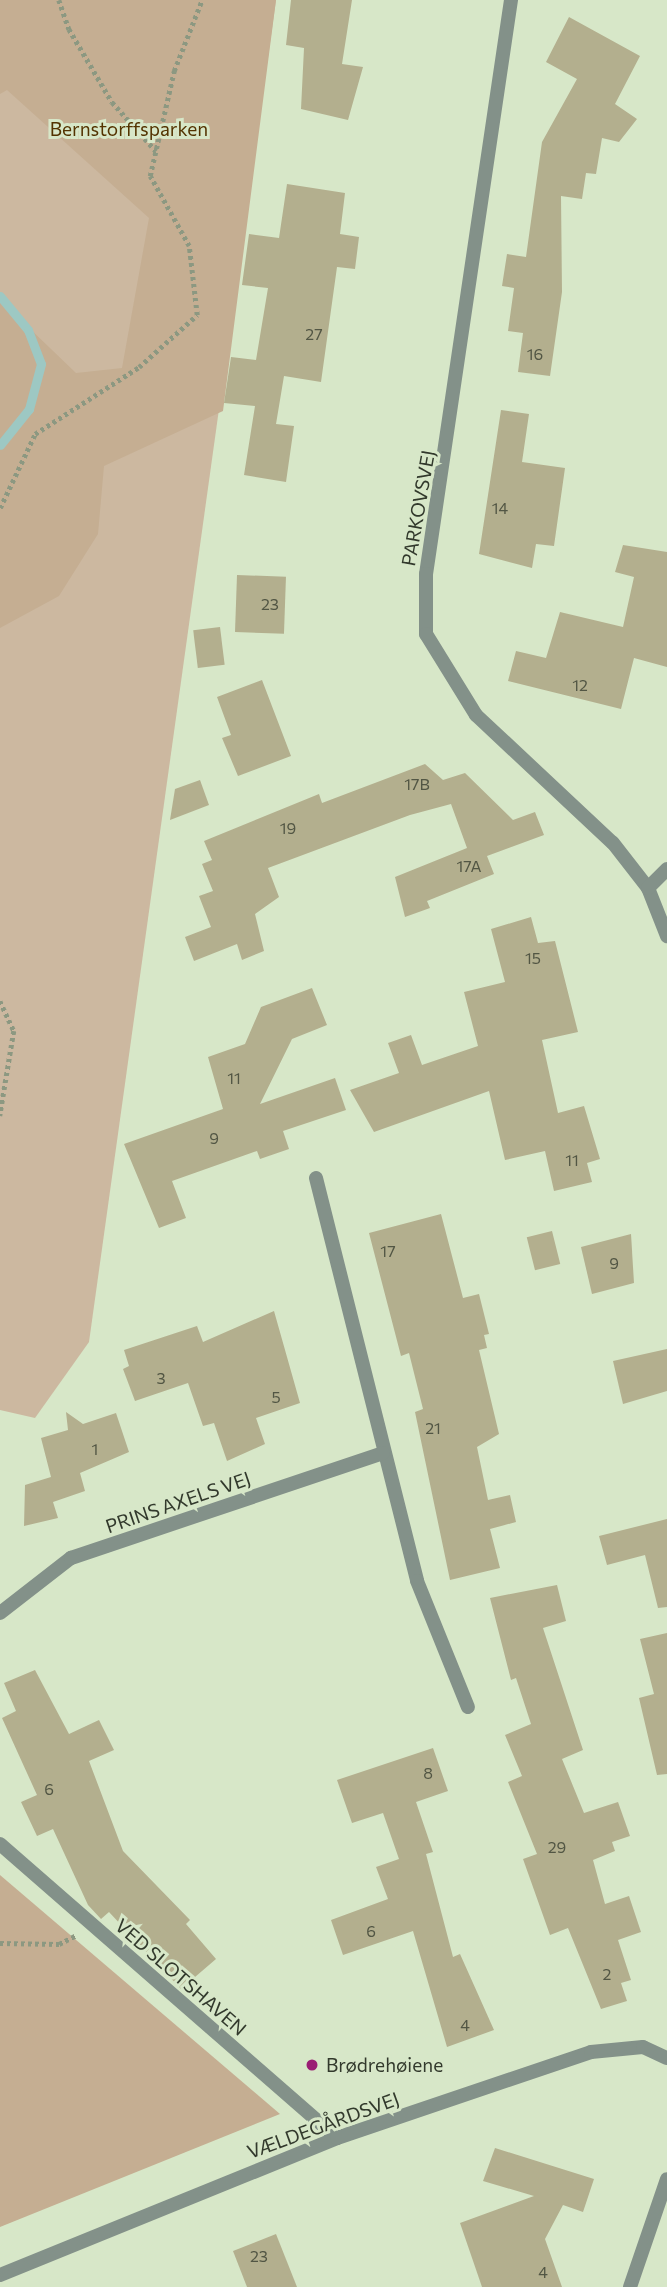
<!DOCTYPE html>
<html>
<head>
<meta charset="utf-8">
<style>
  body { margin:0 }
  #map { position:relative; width:667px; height:2287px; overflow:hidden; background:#d7e7c8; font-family:Commissioner,sans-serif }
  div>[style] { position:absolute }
  .green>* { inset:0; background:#ccb8a0 }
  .forest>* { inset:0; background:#c5ae92 }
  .stream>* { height:9px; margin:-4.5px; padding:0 4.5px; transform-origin:4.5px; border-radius:4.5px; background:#9dc8c3 }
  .building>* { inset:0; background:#b3af8e; transform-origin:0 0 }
  .path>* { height:4.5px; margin-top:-2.25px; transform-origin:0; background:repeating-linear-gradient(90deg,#8c9881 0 3.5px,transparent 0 7px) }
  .minor>* { height:14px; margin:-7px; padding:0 7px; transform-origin:7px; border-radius:7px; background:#839189 }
  .tertiary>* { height:14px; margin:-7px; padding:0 7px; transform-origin:7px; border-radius:7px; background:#839189 }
  .dots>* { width:19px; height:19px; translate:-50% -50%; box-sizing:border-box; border:4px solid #d7e7c8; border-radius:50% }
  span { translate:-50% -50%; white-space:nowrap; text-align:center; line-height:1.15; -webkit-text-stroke:6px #d7e7c8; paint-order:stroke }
  .number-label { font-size:16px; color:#525644 }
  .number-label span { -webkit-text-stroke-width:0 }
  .park-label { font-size:19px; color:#533300 }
  .street-label { font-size:19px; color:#32392c }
  .poi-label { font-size:19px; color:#32392c }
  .left { translate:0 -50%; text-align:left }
</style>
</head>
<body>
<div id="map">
  <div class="green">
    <div style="clip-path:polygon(0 0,276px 0,89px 1342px,35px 1418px,0 1410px)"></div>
  </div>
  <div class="forest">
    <div style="clip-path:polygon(0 0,276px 0,223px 411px,104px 466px,98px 534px,59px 596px,0 628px,0 300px,76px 373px,122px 368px,149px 218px,7px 90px,0 94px)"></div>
    <div style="clip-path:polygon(0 1875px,280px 2114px,0 2227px)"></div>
  </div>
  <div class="stream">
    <div style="left:0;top:296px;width:44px;rotate:50.5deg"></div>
    <div style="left:28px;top:330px;width:36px;rotate:69deg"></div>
    <div style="left:41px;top:364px;width:47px;rotate:104.9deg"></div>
    <div style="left:29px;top:409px;width:46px;rotate:128.9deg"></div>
  </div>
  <div class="building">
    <div style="clip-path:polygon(291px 0,352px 0,342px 64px,363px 67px,348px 120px,301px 109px,304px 48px,286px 45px)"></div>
    <div style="clip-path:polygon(569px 17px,640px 56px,615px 104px,637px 119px,619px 142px,602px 138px,596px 174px,586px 173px,582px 199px,561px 196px,562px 292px,550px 376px,518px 372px,523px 333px,508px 331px,514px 288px,502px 286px,507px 254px,526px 257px,542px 142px,577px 79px,546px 62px)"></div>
    <div style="clip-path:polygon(287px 184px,345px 193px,340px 234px,359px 237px,355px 269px,337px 267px,321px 382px,284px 376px,276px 424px,294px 426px,286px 482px,244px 475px,255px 406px,224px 403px,231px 357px,256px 360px,268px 288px,242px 285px,249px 234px,279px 238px)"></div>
    <div style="clip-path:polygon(501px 410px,529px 414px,522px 462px,565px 468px,554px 546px,536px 544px,532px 568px,479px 554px)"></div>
    <div style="clip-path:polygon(623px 545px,667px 552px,667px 667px,634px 658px,621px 709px,508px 681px,516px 651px,546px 658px,560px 612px,623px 627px,634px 577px,615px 572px)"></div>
    <div style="left:237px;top:575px;width:49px;height:57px;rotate:2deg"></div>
    <div style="left:220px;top:627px;width:38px;height:27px;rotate:83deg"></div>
    <div style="clip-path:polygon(262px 680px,291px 756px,238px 776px,222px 738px,231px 735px,217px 697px)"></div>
    <div style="clip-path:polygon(425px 764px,443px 780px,465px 773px,513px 820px,535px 812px,544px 835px,487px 856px,494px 874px,427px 901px,430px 908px,405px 917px,395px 877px,467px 848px,451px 804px,410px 815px,268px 868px,279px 897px,255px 914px,264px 951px,242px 960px,237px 944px,194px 961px,185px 937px,211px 927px,199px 896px,213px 891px,202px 864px,212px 860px,204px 841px,319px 794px,322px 803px)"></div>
    <div style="clip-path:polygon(200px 780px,209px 805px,170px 820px,175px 789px)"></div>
    <div style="clip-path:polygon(531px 917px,538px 943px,555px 941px,578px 1032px,542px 1040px,558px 1113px,584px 1106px,600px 1159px,587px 1163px,592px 1182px,554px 1191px,545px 1151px,505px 1160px,489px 1091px,374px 1132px,350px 1090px,399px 1073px,388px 1043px,411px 1035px,422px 1065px,478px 1046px,464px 992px,505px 982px,491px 929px)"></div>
    <div style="clip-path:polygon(312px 988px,327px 1025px,292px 1039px,260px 1104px,335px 1078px,346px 1110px,283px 1131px,289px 1149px,260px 1159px,257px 1151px,172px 1181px,186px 1218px,159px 1228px,124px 1144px,223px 1109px,208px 1057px,245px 1044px,261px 1007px)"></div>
    <div style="clip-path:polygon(441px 1214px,463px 1298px,479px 1294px,489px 1334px,484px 1335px,487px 1348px,479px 1350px,499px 1434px,477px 1447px,488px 1500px,510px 1495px,516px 1522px,490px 1529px,500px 1568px,450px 1580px,415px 1412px,423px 1409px,409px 1353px,401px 1356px,369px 1233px)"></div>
    <div style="left:552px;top:1231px;width:34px;height:26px;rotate:76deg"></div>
    <div style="clip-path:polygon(631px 1234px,634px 1283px,592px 1294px,581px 1247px)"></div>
    <div style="clip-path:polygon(274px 1311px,300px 1403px,256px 1418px,265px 1444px,227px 1461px,214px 1423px,203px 1426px,188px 1383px,135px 1401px,123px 1369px,129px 1366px,124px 1350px,197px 1326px,203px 1342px)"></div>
    <div style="clip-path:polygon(667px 1349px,667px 1391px,623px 1404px,613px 1361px)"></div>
    <div style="clip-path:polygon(66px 1412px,83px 1424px,116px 1413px,129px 1452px,80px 1473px,85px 1491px,53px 1502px,58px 1518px,24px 1526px,25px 1485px,51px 1477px,41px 1438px,68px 1430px)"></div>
    <div style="clip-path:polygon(667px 1519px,667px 1607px,658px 1608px,645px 1555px,607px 1565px,599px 1536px)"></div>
    <div style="clip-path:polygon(557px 1585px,566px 1621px,543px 1628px,583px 1750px,562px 1759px,584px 1813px,618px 1802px,630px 1836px,612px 1842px,615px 1851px,593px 1860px,605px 1904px,629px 1896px,641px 1932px,618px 1940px,631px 1980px,621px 1983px,627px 2001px,601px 2009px,568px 1928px,550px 1935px,523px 1859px,537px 1854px,508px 1782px,522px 1776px,505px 1735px,531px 1724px,516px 1678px,511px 1680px,490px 1598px)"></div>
    <div style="clip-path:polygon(667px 1633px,667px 1774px,657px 1775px,639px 1698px,654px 1694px,640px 1639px)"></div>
    <div style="clip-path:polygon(35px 1670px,69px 1734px,99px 1720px,114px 1750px,89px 1761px,123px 1851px,190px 1920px,186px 1924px,216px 1959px,181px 1989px,109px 1912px,101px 1919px,88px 1905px,53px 1829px,37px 1836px,21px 1802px,37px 1795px,2px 1718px,16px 1711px,4px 1683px)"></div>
    <div style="clip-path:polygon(433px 1748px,448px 1791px,416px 1802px,433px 1852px,426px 1854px,453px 1957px,460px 1954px,494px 2030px,447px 2047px,413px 1931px,343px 1955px,331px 1920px,388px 1899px,376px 1867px,399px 1859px,383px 1813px,352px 1823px,337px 1780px)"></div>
    <div style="clip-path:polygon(495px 2148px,594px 2179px,583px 2212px,563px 2205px,545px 2239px,562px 2287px,482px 2287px,460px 2223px,534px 2196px,483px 2181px)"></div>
    <div style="clip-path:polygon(276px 2234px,297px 2287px,247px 2287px,233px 2251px)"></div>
  </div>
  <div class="path">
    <div style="left:59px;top:0;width:31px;rotate:71deg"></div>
    <div style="left:69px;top:29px;width:85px;rotate:59.5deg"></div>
    <div style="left:112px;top:102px;width:66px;rotate:48.1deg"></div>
    <div style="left:0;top:508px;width:82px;rotate:-64.7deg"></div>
    <div style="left:35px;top:434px;width:124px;rotate:-32.8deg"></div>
    <div style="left:139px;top:367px;width:78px;rotate:-41.9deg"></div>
    <div style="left:197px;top:315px;width:69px;rotate:-96.6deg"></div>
    <div style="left:189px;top:246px;width:80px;rotate:-119.1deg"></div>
    <div style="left:150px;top:176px;width:108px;rotate:-77.1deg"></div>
    <div style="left:174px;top:71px;width:76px;rotate:-68.5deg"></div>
    <div style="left:0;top:1001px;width:33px;rotate:65deg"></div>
    <div style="left:14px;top:1031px;width:86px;rotate:99.4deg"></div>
    <div style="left:0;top:1943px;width:59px;rotate:1deg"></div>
    <div style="left:59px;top:1944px;width:18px;rotate:-27deg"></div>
  </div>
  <div class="minor">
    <div style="left:511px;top:0;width:580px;rotate:98.42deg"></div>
    <div style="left:426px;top:574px;width:60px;rotate:90deg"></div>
    <div style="left:426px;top:634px;width:95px;rotate:58.3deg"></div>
    <div style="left:476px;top:715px;width:187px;rotate:43.1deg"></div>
    <div style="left:613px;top:843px;width:57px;rotate:52.1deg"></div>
    <div style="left:648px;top:888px;width:52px;rotate:68.4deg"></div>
    <div style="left:648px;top:888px;width:27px;rotate:-45deg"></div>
    <div style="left:316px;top:1178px;width:415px;rotate:75.9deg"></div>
    <div style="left:417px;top:1581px;width:136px;rotate:68deg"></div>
    <div style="left:0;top:1613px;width:90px;rotate:-37.8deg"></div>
    <div style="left:71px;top:1558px;width:329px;rotate:-18.6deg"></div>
    <div style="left:0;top:1844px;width:447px;rotate:41.1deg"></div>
    <div style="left:0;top:2275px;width:364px;rotate:-22.1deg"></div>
    <div style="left:337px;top:2138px;width:268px;rotate:-18.7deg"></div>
    <div style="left:591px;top:2052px;width:52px;rotate:-5.5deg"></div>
    <div style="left:643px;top:2047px;width:26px;rotate:25deg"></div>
  </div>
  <div class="tertiary">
    <div style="left:630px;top:2287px;width:114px;rotate:-71.1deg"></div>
  </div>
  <div class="dots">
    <div style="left:312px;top:2065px;background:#9a1d74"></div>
  </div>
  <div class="number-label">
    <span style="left:314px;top:334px">27</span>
    <span style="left:535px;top:354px">16</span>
    <span style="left:500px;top:508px">14</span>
    <span style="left:270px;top:604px">23</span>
    <span style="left:580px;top:685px">12</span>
    <span style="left:417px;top:784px">17B</span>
    <span style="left:288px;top:828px">19</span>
    <span style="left:469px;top:866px">17A</span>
    <span style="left:533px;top:958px">15</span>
    <span style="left:234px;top:1078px">11</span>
    <span style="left:214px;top:1138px">9</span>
    <span style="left:572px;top:1160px">11</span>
    <span style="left:388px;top:1251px">17</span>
    <span style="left:614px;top:1263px">9</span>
    <span style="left:161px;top:1378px">3</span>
    <span style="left:276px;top:1397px">5</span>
    <span style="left:433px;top:1428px">21</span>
    <span style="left:95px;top:1449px">1</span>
    <span style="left:428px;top:1773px">8</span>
    <span style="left:49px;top:1789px">6</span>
    <span style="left:557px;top:1847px">29</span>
    <span style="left:371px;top:1931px">6</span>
    <span style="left:607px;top:1974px">2</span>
    <span style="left:465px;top:2025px">4</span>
    <span style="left:259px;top:2256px">23</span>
    <span style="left:543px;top:2272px">4</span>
  </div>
  <div class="park-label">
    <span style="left:129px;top:129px">Bernstorffsparken</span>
  </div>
  <div class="street-label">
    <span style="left:418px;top:508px;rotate:-80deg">PARKOVSVEJ</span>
    <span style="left:178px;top:1502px;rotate:-19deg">PRINS AXELS VEJ</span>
    <span style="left:181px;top:1977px;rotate:41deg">VED SLOTSHAVEN</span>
    <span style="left:323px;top:2125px;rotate:-20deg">VÆLDEGÅRDSVEJ</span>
  </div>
  <div class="poi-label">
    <span class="left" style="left:326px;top:2065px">Brødrehøiene</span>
  </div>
</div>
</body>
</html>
